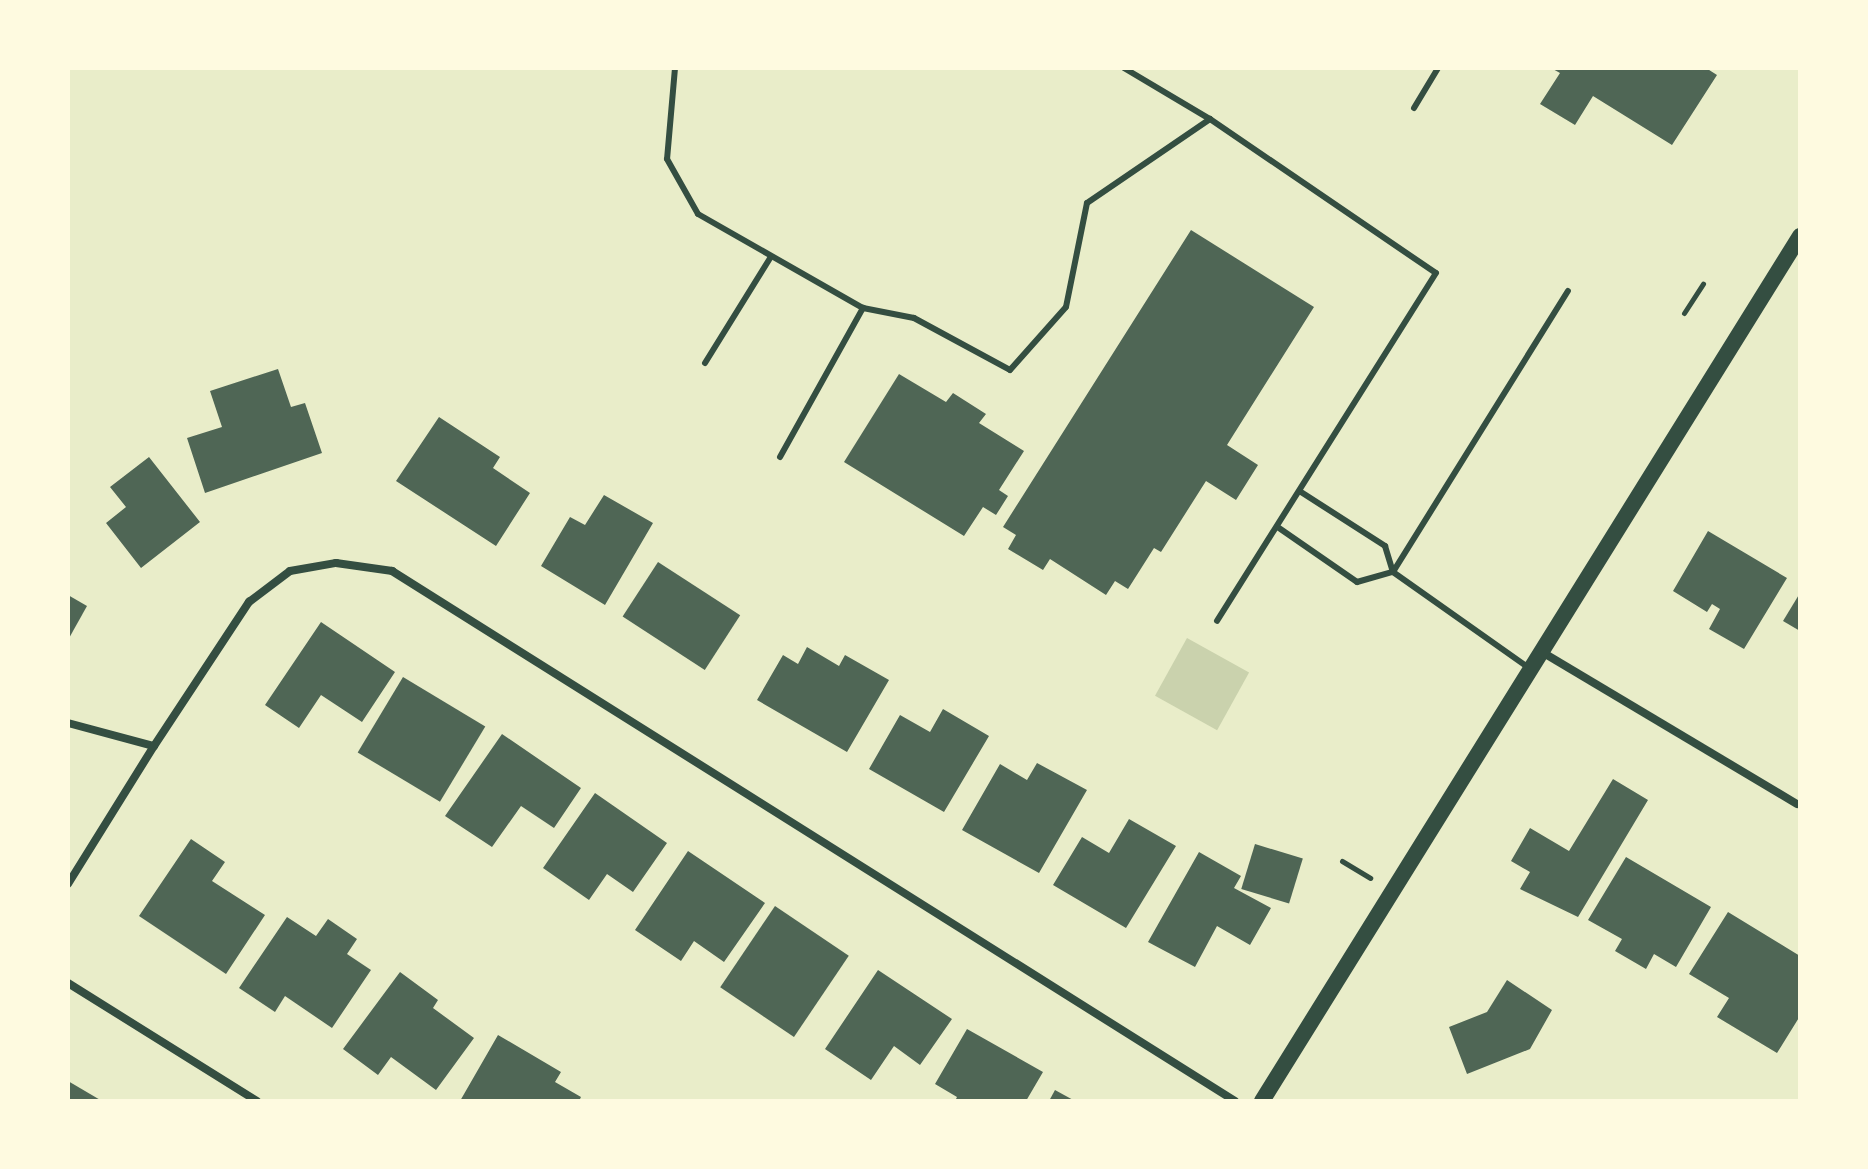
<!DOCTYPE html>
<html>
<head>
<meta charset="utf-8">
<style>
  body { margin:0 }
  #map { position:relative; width:1868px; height:1169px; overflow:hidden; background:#e9edc9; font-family:"Source Serif 4",serif }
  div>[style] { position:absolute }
  .green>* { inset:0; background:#cad2ad; transform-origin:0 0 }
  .building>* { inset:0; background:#4f6655; transform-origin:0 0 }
  .path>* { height:5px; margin:-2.5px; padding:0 2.5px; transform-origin:2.5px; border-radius:2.5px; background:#344e41 }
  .service>* { height:6px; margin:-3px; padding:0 3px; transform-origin:3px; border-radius:3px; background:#344e41 }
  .minor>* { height:8px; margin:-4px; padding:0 4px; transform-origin:4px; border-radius:4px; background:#344e41 }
  .secondary>* { height:16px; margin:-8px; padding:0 8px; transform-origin:8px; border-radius:8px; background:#344e41 }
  span { translate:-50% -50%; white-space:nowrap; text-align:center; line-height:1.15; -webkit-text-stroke:7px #fefae0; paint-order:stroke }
  .frame { position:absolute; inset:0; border:70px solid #fefae0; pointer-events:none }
</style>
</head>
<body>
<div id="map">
  <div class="green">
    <div style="left:1187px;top:638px;width:71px;height:66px;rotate:29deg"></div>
  </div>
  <div class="building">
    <div style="clip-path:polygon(1551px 68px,1706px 68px,1717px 75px,1672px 145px,1593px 96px,1575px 125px,1540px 104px,1560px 73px)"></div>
    <div style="clip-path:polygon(1191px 230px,1314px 307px,1227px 445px,1258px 465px,1236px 500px,1206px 481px,1161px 552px,1154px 548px,1128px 589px,1115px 581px,1106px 595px,1050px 559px,1043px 570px,1008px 549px,1016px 535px,1003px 527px)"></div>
    <div style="clip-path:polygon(278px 369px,291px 407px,305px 403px,322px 453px,205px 493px,187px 438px,222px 427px,210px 391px)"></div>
    <div style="clip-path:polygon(899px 374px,946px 402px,953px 393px,986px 414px,979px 423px,1024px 451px,999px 490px,1008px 496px,996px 515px,983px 507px,964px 536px,844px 462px)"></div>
    <div style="clip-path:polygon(439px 417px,500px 457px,493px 468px,530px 493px,496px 546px,396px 481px)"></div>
    <div style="clip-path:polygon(149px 457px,200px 522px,141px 568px,106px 523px,126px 507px,110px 487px)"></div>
    <div style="clip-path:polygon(604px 495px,653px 523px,605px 605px,541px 566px,570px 517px,585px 525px)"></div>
    <div style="clip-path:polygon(1708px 531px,1787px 578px,1744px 649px,1709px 629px,1720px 609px,1712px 604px,1707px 612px,1673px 591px)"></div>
    <div style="left:658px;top:562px;width:98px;height:65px;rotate:33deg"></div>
    <div style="clip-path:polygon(1800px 593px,1800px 631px,1783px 621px)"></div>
    <div style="clip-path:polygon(68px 595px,87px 606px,68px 640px)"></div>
    <div style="clip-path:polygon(321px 622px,395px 672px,362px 722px,321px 695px,299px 728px,265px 705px)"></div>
    <div style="clip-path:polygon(807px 647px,839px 666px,845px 655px,889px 680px,847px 752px,757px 700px,783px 655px,798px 664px)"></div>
    <div style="left:403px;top:677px;width:96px;height:88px;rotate:31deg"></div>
    <div style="clip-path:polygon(943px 709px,989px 736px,944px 812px,869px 769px,900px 715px,930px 732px)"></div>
    <div style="clip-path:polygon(502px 734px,581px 788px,554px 828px,521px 806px,492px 847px,445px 816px)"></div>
    <div style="clip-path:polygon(1037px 763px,1087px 790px,1039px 873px,962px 830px,1000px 764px,1027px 780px)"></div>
    <div style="clip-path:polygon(1613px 779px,1648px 800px,1578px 917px,1520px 889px,1530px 872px,1511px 861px,1530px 828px,1569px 851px)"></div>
    <div style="clip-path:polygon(595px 793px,667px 843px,633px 892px,607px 874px,589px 900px,543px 868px)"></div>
    <div style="clip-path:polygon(1129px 819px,1176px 846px,1126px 928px,1053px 885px,1082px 837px,1109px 853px)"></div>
    <div style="clip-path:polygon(191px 839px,225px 862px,212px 881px,265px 915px,226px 974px,139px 916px)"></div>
    <div style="left:1255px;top:844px;width:50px;height:47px;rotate:17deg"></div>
    <div style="clip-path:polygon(688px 851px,765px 903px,724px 962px,694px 941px,681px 961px,635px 930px)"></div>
    <div style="clip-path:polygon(1199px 852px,1241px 876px,1234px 888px,1271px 908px,1250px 945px,1217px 926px,1195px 967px,1148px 942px)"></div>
    <div style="clip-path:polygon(1626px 857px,1711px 907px,1676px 967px,1654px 954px,1646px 969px,1615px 951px,1622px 939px,1588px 920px)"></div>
    <div style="left:775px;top:906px;width:89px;height:98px;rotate:34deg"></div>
    <div style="clip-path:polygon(1728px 912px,1800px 956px,1800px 1016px,1777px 1053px,1717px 1017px,1729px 998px,1689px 974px)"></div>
    <div style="clip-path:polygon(287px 917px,316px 936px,328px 919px,357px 939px,347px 954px,371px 970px,332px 1028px,285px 996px,275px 1012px,239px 988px)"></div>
    <div style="clip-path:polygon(878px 970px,952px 1019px,920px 1065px,894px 1046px,871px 1080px,825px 1049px)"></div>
    <div style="clip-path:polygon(400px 972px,438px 1000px,433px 1008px,474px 1038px,436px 1090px,391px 1057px,378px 1075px,343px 1049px)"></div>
    <div style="clip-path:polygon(1507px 980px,1552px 1010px,1530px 1049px,1467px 1074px,1449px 1027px,1487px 1012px)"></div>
    <div style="clip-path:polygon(967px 1029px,1043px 1072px,1026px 1101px,955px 1101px,957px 1097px,935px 1084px)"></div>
    <div style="clip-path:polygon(498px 1035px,561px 1072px,555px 1082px,581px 1097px,579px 1101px,460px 1101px)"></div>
    <div style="clip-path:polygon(68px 1081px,102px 1101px,68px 1101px)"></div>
    <div style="clip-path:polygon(1055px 1090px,1075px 1101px,1049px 1101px)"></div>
  </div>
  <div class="path">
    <div style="left:1684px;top:313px;width:35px;rotate:-57deg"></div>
    <div style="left:1342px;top:861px;width:33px;rotate:31deg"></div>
  </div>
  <div class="service">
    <div style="left:675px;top:68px;width:91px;rotate:95deg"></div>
    <div style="left:667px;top:159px;width:63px;rotate:60.6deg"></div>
    <div style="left:698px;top:214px;width:190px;rotate:29.7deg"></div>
    <div style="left:863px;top:308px;width:52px;rotate:11.1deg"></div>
    <div style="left:914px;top:318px;width:109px;rotate:28.4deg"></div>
    <div style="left:1010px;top:370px;width:84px;rotate:-48.4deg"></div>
    <div style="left:1066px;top:307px;width:106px;rotate:-78.6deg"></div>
    <div style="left:1087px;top:203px;width:149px;rotate:-34.3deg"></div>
    <div style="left:1124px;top:68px;width:100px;rotate:30.7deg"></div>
    <div style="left:1210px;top:119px;width:273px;rotate:34.3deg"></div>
    <div style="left:1436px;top:273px;width:411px;rotate:122.2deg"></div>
    <div style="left:1414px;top:108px;width:47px;rotate:-59deg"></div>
    <div style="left:705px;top:363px;width:123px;rotate:-58.2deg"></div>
    <div style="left:780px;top:457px;width:171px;rotate:-60.9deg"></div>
    <div style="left:1301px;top:492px;width:100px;rotate:32.7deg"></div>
    <div style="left:1385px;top:546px;width:27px;rotate:73deg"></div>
    <div style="left:1393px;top:572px;width:166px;rotate:35.2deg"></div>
    <div style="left:1279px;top:528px;width:95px;rotate:34.7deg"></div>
    <div style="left:1357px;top:582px;width:37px;rotate:-16deg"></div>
    <div style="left:1393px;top:572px;width:331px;rotate:-58.1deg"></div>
  </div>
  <div class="minor">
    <div style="left:1542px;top:652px;width:297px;rotate:30.8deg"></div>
    <div style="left:68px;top:723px;width:89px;rotate:15deg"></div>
    <div style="left:154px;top:746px;width:173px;rotate:-56.6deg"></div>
    <div style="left:249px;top:602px;width:51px;rotate:-37.1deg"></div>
    <div style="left:290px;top:571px;width:47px;rotate:-9.9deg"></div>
    <div style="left:336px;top:563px;width:57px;rotate:8.1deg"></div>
    <div style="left:392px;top:571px;width:996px;rotate:32.16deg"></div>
    <div style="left:68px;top:884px;width:163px;rotate:-58.1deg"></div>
    <div style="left:68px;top:983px;width:223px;rotate:32deg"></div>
  </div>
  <div class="secondary">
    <div style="left:1262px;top:1101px;width:1019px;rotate:-58.12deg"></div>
  </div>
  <div class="frame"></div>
</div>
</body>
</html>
